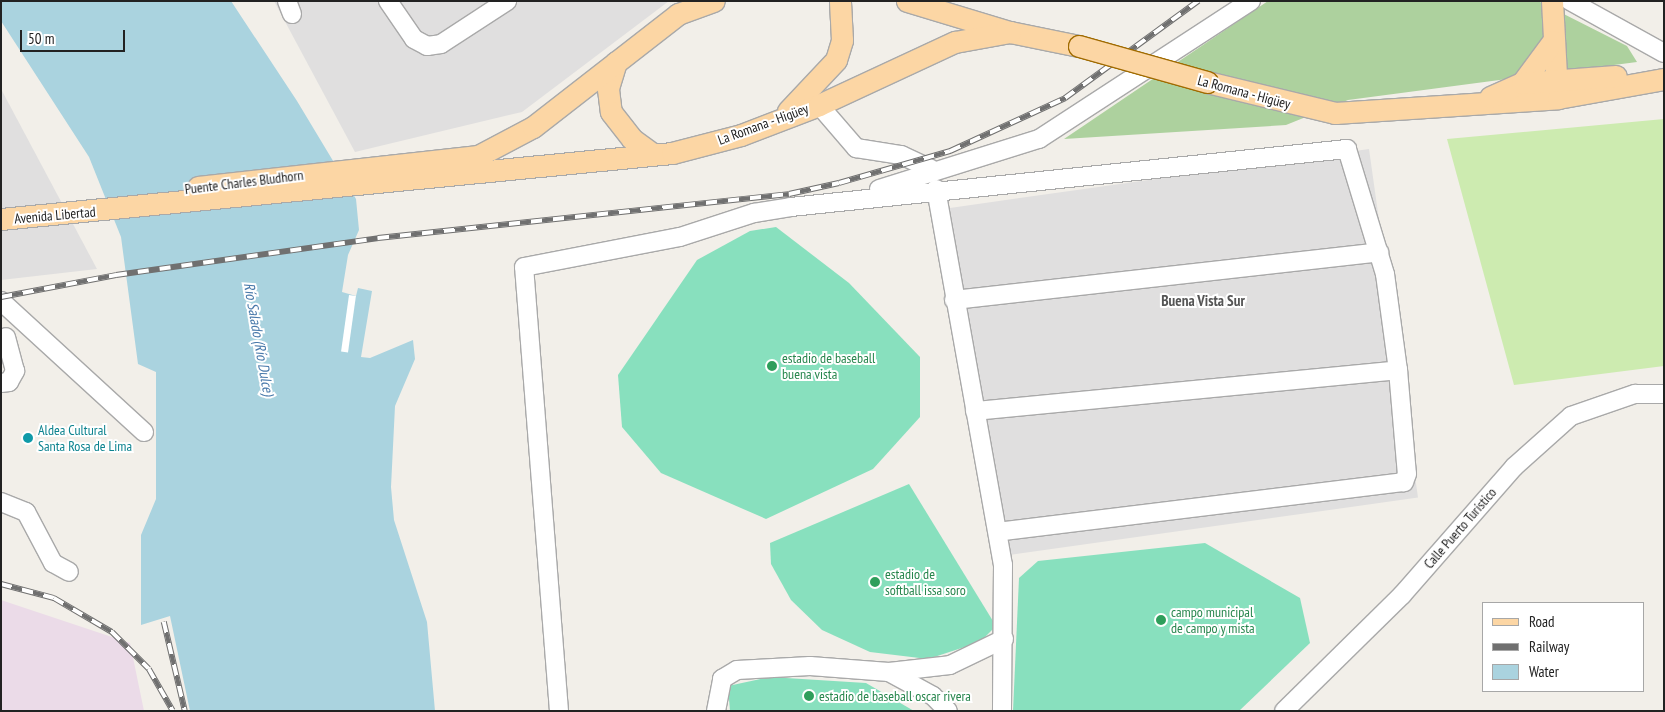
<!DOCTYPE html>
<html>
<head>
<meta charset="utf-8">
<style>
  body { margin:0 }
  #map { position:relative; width:1665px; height:712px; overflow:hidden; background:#f2efe9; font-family:"PT Sans Narrow",sans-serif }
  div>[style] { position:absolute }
  .residential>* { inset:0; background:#e0dfdf; transform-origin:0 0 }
  .industrial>* { inset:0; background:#ebdbe8 }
  .grass>* { inset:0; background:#cdebb0 }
  .forest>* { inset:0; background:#add19e }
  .pitch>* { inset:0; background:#88e0be }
  .water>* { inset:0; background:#aad3df }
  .pier>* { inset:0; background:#fff; transform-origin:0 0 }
  .roads { filter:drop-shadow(1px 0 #a9a9a9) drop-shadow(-1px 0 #a9a9a9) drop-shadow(0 1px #a9a9a9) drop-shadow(0 -1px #a9a9a9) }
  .minor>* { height:18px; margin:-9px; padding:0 9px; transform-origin:9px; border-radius:9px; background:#fff }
  .major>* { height:21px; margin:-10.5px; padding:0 10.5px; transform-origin:10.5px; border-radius:10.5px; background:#fcd6a4 }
  .rail>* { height:5.5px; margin-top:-2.75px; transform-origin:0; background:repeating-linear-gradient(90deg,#fff 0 11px,#707070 0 22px); box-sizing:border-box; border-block:1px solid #707070 }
  .bridges { filter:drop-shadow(1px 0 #a06b00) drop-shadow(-1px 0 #a06b00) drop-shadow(0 1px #a06b00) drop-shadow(0 -1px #a06b00) }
  .major-bridge>* { height:21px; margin:-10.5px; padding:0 10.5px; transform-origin:10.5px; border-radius:10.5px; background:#fcd6a4 }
  .dots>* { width:14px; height:14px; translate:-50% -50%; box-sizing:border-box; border:2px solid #fff; border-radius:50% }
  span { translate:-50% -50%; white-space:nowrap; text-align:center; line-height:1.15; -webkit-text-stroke:4px #fff; paint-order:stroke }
  .street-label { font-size:14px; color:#222 }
  .leisure-label { font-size:14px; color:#27864d }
  .left { translate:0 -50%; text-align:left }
  .culture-label { font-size:14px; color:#0d838f }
  .neighbourhood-label { font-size:15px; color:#555; font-weight:700 }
  .water-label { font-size:15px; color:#4a7aab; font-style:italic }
  .frame { position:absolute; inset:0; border:2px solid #222; pointer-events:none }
  .legend { position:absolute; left:1482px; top:602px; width:162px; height:90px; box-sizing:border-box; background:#fff; border:1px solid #a7a7a7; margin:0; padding:6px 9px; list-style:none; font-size:15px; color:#222 }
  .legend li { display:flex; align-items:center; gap:10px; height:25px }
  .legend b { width:25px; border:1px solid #a7a7a7 }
  .scale { position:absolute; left:20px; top:30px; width:105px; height:22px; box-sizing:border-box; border:2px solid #222; border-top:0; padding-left:6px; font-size:15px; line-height:18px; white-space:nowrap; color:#222; -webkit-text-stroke:4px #fff; paint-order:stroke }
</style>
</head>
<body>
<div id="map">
  <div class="residential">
    <div style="clip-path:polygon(274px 1px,669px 1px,522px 112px,355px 152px)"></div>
    <div style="clip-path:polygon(1px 89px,97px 269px,1px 280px)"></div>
    <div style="left:1369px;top:149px;width:352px;height:425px;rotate:82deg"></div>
  </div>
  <div class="industrial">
    <div style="clip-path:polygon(1px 600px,130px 643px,144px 711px,1px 711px)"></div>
  </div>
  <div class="grass">
    <div style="clip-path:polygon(1664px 119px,1664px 366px,1514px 385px,1447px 139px)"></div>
  </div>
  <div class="forest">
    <div style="clip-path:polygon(1268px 1px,1538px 1px,1627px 46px,1637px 62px,1348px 100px,1286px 125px,1064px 139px)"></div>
  </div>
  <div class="pitch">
    <div style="clip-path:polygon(776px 227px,849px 283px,920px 357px,920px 417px,873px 469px,766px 519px,661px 473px,622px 427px,618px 375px,697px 260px,750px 231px)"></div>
    <div style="clip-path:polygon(909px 484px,996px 626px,980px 642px,928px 659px,870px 652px,822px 630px,791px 600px,771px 564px,770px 543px)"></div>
    <div style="clip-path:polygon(1205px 543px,1300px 598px,1310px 643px,1239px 711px,1013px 711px,1019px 578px,1038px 561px)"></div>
    <div style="clip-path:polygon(770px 677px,866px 683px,914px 711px,730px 711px,728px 686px)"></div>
  </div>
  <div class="water">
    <div style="clip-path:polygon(1px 1px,231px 1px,297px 101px,356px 199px,359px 230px,348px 255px,342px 292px,356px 296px,358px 288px,372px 291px,361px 357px,370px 358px,413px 340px,415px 359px,395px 406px,391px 487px,394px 520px,427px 622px,435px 711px,190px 711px,170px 616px,141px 625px,141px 535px,156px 499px,156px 372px,138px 364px,121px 237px,89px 157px,1px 21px)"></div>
  </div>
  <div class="pier">
    <div style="left:349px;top:295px;width:7px;height:57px;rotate:8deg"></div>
  </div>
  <div class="roads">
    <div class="minor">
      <div style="left:287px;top:1px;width:14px;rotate:69deg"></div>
      <div style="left:388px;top:1px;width:46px;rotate:55.6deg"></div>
      <div style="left:414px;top:39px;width:15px;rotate:28deg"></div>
      <div style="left:427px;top:46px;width:14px;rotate:-8deg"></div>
      <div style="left:441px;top:44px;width:79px;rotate:-33.1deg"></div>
      <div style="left:1570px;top:1px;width:107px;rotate:29deg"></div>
      <div style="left:819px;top:105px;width:57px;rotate:49.3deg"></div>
      <div style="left:856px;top:148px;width:46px;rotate:8.8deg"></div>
      <div style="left:901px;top:155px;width:33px;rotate:25deg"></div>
      <div style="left:879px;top:189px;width:168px;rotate:-17.4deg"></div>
      <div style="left:1039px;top:139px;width:253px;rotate:-33.1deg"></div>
      <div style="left:936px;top:189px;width:382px;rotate:79.9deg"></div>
      <div style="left:1003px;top:565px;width:146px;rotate:90.4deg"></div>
      <div style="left:954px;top:300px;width:428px;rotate:-6.4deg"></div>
      <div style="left:1px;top:301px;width:194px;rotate:42.5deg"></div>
      <div style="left:1px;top:383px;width:8px;rotate:-7deg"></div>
      <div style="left:9px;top:382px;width:13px;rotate:-61deg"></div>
      <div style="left:15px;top:371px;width:35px;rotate:-105deg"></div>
      <div style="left:975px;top:411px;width:425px;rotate:-5.5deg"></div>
      <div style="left:1px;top:502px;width:27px;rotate:22deg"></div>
      <div style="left:26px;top:512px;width:58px;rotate:62.1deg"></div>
      <div style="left:53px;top:563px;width:18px;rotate:29deg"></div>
      <div style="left:889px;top:672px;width:61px;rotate:-6.5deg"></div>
      <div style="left:950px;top:665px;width:60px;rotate:-25.7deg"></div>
      <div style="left:559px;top:711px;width:445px;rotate:-94.5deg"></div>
      <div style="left:524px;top:267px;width:159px;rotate:-10.9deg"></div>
      <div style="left:680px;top:237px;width:78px;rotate:-18deg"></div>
      <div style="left:754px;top:213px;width:37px;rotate:-9deg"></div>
      <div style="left:791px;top:207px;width:559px;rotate:-5.96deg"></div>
      <div style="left:1347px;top:149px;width:131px;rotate:73.1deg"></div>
      <div style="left:1385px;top:274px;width:97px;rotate:82.3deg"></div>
      <div style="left:1398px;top:370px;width:104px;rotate:85.1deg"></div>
      <div style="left:1407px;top:474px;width:9px;rotate:111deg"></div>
      <div style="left:1404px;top:482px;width:409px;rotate:173deg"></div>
      <div style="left:716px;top:711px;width:33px;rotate:-79deg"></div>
      <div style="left:722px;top:679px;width:17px;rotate:-31deg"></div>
      <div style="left:737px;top:670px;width:73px;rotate:-3.1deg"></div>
      <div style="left:810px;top:666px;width:79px;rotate:4.3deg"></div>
      <div style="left:889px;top:672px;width:50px;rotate:28.6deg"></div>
      <div style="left:933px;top:696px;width:21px;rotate:45deg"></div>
      <div style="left:1284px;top:711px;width:165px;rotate:-44.5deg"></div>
      <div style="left:1402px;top:595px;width:170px;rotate:-48.8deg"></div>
      <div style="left:1514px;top:467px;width:76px;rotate:-41.8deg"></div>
      <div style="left:1571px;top:416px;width:68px;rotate:-19deg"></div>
      <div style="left:1635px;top:394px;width:29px"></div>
    </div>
    <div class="major">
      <div style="left:907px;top:1px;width:108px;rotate:16.8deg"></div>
      <div style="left:1010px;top:32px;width:70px;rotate:11.5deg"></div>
      <div style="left:1552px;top:1px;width:92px;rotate:86.9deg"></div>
      <div style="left:616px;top:62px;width:28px;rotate:107deg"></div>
      <div style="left:608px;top:89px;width:23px;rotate:83deg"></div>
      <div style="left:611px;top:112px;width:34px;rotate:52deg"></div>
      <div style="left:632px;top:139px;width:26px;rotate:36deg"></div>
      <div style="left:1207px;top:82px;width:132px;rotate:13.6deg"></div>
      <div style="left:1335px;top:113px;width:224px;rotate:-3.8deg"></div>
      <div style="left:1558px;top:98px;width:108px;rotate:-10.2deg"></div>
      <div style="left:1522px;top:83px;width:52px;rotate:-53.6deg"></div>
      <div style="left:1490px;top:97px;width:35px;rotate:-24deg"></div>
      <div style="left:1522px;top:83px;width:94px;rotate:-4.3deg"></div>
      <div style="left:788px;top:111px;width:70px;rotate:-46.7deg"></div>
      <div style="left:836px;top:60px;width:21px;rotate:-73deg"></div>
      <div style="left:842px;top:40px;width:39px;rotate:-93deg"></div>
      <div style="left:198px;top:187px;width:282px;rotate:-6.3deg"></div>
      <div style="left:478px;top:156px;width:62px;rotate:-27.8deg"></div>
      <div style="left:533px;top:127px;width:184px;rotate:-37.9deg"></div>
      <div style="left:678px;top:14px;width:38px;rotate:-20deg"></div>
      <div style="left:1px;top:219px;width:674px;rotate:-5.62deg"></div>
      <div style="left:672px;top:153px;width:71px;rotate:-14.6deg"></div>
      <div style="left:741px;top:135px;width:84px;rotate:-21deg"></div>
      <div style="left:819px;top:105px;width:150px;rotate:-24.9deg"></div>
      <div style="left:955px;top:42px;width:56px;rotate:-10.3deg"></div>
    </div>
  </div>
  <div class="rail">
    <div style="left:1px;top:297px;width:117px;rotate:-10.8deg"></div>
    <div style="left:116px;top:275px;width:265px;rotate:-8deg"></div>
    <div style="left:378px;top:238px;width:413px;rotate:-6.1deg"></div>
    <div style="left:789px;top:194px;width:51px;rotate:-12.4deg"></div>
    <div style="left:839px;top:183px;width:116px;rotate:-16.1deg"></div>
    <div style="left:950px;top:151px;width:127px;rotate:-24.7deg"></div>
    <div style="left:1065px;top:98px;width:165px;rotate:-36.1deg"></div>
    <div style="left:1px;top:584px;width:55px;rotate:14.8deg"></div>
    <div style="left:54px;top:598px;width:67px;rotate:30.4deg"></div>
    <div style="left:112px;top:632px;width:52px;rotate:45deg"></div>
    <div style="left:149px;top:669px;width:48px;rotate:60.3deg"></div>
    <div style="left:164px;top:622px;width:91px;rotate:76.7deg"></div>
  </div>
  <div class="bridges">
    <div class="major-bridge">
      <div style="left:1079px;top:46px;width:133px;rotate:15.7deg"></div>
    </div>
  </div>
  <div class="dots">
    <div style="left:772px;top:366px;background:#2e9e5b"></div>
    <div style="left:28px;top:438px;background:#0f9aa8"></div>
    <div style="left:875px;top:582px;background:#2e9e5b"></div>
    <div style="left:1161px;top:620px;background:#2e9e5b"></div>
    <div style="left:809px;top:696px;background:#2e9e5b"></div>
  </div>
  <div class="street-label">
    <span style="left:1244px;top:92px;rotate:15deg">La Romana - Higüey</span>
    <span style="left:763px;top:124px;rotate:-20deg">La Romana - Higüey</span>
    <span style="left:244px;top:182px;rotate:-7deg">Puente Charles Bludhorn</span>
    <span style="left:55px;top:215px;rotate:-5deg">Avenida Libertad</span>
    <span style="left:1460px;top:528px;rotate:-49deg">Calle Puerto Turístico</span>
  </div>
  <div class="leisure-label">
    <span class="left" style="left:782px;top:366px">estadio de baseball<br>buena vista</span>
    <span class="left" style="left:885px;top:582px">estadio de<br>softball issa soro</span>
    <span class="left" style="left:1171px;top:620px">campo municipal<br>de campo y mista</span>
    <span class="left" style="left:819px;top:696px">estadio de baseball oscar rivera</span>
  </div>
  <div class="culture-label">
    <span class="left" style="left:38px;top:438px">Aldea Cultural<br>Santa Rosa de Lima</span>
  </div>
  <div class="neighbourhood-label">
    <span style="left:1203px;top:301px">Buena Vista Sur</span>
  </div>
  <div class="water-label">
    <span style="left:259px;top:339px;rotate:80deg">Río Salado (Río Dulce)</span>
  </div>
  <div class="frame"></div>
  <ul class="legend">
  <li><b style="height:6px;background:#fcd6a4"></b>Road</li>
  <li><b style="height:6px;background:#707070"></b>Railway</li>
  <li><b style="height:14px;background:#aad3df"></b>Water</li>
  </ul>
  <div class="scale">50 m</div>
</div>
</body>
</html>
